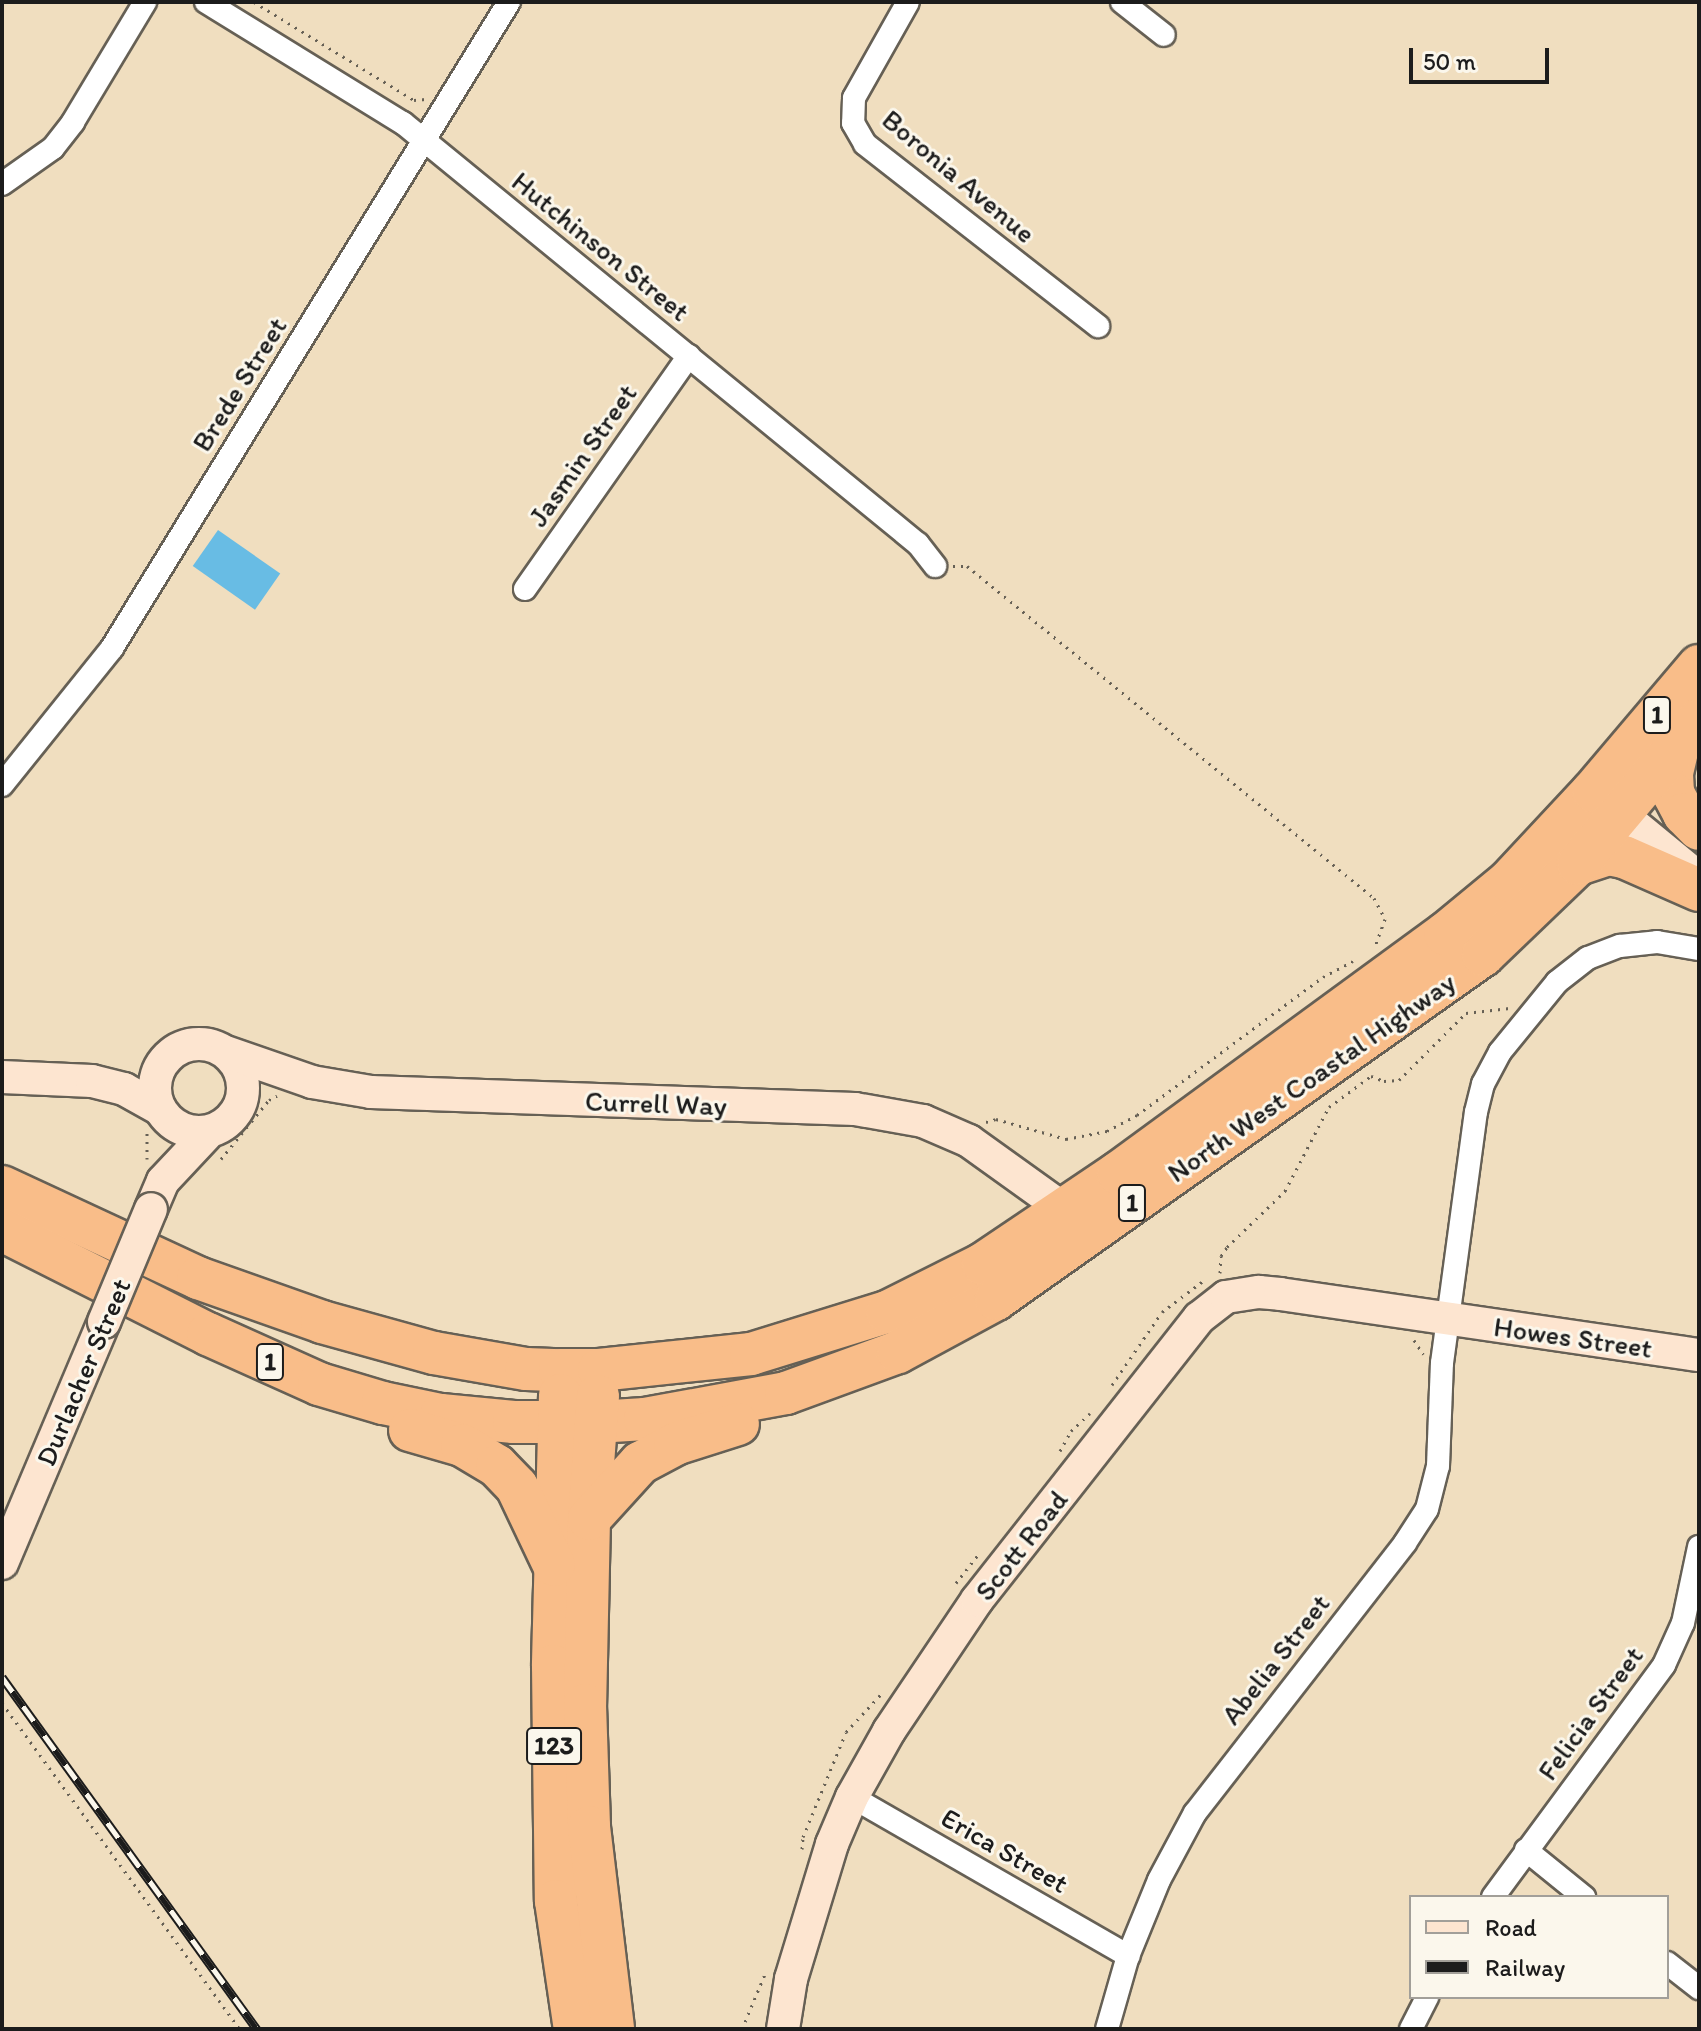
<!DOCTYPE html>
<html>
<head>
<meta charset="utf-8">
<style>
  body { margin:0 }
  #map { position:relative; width:1701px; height:2031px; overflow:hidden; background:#f0debf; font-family:Itim,sans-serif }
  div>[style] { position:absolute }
  .water>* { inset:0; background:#68bce4; transform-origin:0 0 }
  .path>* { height:3px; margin-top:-1.5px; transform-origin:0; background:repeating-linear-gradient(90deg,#666055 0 2px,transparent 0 8px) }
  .roads { filter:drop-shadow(2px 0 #666055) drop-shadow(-2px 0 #666055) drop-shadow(0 2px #666055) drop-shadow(0 -2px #666055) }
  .street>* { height:22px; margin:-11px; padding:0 11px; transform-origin:11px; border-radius:11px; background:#fff }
  .secondary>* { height:32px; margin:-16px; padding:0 16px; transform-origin:16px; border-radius:16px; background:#fde5d0 }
  .secondary>.ring { margin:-16px; padding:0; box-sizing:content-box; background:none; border:32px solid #fde5d0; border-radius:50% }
  .highway>* { height:42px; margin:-21px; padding:0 21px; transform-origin:21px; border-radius:21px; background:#f9bd89 }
  .rail>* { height:9px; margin-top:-4.5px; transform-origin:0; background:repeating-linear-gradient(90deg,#fbf7ec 0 18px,#1c1c1c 0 36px); box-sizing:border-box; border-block:2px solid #1c1c1c }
  .bridges { filter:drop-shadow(2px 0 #666055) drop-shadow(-2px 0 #666055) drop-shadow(0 2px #666055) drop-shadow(0 -2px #666055) }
  .secondary-bridge>* { height:32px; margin:-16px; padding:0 16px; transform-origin:16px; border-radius:16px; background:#fde5d0 }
  span { translate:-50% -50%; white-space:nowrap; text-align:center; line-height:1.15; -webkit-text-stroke:6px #fbf7ec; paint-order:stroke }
  .shield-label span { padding:2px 6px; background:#fbf7ec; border:2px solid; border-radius:6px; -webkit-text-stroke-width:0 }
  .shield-label { font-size:26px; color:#1c1c1c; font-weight:700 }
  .street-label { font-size:28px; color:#1c1c1c }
  .frame { position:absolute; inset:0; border:4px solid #1c1c1c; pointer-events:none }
  .legend { position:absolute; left:1409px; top:1895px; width:260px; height:104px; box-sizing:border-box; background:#fbf7ec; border:2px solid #a29f99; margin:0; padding:10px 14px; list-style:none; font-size:24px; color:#1c1c1c }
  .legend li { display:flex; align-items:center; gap:16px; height:40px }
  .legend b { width:40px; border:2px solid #a29f99 }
  .scale { position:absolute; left:1409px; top:48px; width:140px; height:36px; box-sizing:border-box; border:4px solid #1c1c1c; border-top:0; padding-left:10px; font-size:24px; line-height:28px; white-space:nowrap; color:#1c1c1c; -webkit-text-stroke:6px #fbf7ec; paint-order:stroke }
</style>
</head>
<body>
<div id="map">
  <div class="water">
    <div style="left:218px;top:530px;width:76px;height:44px;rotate:35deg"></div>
  </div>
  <div class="path">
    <div style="left:254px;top:2px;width:188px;rotate:31.5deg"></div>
    <div style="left:414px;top:100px;width:12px;rotate:-5deg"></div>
    <div style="left:953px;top:566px;width:14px"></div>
    <div style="left:967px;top:566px;width:525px;rotate:39.2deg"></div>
    <div style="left:1374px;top:898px;width:24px;rotate:62deg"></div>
    <div style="left:1385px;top:919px;width:29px;rotate:110deg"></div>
    <div style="left:1371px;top:1076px;width:14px;rotate:21deg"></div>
    <div style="left:1384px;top:1081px;width:15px;rotate:-4deg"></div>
    <div style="left:1399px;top:1080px;width:95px;rotate:-45deg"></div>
    <div style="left:1466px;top:1013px;width:44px;rotate:-6.5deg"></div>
    <div style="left:986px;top:1122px;width:10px;rotate:-17deg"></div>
    <div style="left:996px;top:1119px;width:73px;rotate:15.9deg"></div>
    <div style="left:1066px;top:1139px;width:42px;rotate:-11deg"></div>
    <div style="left:1107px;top:1131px;width:34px;rotate:-28deg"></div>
    <div style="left:1137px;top:1115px;width:232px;rotate:-36.6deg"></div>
    <div style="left:1323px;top:977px;width:34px;rotate:-28deg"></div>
    <div style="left:147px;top:1159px;width:28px;rotate:-90deg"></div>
    <div style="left:221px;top:1159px;width:76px;rotate:-50.9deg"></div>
    <div style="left:269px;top:1100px;width:9px;rotate:-27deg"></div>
    <div style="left:1220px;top:1273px;width:17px;rotate:-87deg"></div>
    <div style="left:1221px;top:1256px;width:11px;rotate:-56deg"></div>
    <div style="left:1227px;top:1247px;width:81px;rotate:-44deg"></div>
    <div style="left:1285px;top:1191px;width:95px;rotate:-62.4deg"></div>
    <div style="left:1329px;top:1107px;width:52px;rotate:-36.4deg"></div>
    <div style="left:1414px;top:1340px;width:17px;rotate:57deg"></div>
    <div style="left:1112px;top:1385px;width:88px;rotate:-55.6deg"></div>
    <div style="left:1162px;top:1312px;width:51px;rotate:-37.1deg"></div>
    <div style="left:1060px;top:1451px;width:23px;rotate:-61deg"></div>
    <div style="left:1071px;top:1431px;width:26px;rotate:-43deg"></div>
    <div style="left:956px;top:1583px;width:37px;rotate:-52deg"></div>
    <div style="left:2px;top:1703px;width:404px;rotate:53.9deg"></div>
    <div style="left:802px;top:1849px;width:12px;rotate:-85deg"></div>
    <div style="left:803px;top:1837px;width:113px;rotate:-67.7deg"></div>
    <div style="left:846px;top:1732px;width:54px;rotate:-47.2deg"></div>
    <div style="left:742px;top:2029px;width:60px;rotate:-67.3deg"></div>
  </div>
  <div class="roads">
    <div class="street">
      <div style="left:206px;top:2px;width:231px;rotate:31.6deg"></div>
      <div style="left:403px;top:123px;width:665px;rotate:39.27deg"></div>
      <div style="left:918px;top:544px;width:28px;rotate:52deg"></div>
      <div style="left:908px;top:2px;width:110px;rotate:119.4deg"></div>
      <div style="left:854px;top:98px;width:25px;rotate:92deg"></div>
      <div style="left:853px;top:123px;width:24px;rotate:60deg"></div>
      <div style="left:865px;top:144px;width:296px;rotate:38deg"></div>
      <div style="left:1122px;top:2px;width:53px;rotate:38.2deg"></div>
      <div style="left:2px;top:184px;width:62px;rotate:-35.2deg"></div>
      <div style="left:53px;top:148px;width:33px;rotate:-52deg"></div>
      <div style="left:73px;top:122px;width:140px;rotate:-59deg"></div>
      <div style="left:525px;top:589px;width:285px;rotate:-54.9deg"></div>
      <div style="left:2px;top:785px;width:176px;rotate:-51.2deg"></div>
      <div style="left:112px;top:648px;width:758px;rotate:-58.43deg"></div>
      <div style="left:852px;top:1797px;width:319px;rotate:29.9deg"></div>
      <div style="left:1526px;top:1850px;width:75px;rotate:39deg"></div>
      <div style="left:1493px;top:1897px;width:288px;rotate:-53.6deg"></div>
      <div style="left:1664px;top:1665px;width:46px;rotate:-65.7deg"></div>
      <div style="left:1683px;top:1623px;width:78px;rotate:-78.1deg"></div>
      <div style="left:1667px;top:1963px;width:41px;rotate:38deg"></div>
      <div style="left:1107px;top:2029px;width:76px;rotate:-74deg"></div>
      <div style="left:1128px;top:1956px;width:82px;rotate:-67.8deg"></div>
      <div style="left:1159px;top:1880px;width:76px;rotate:-61.8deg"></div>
      <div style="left:1195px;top:1813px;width:342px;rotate:-52.1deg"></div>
      <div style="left:1405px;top:1543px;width:40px;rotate:-57.1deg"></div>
      <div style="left:1427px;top:1509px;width:44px;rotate:-75.7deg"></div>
      <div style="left:1438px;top:1466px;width:103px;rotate:-87.8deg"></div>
      <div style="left:1442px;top:1363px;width:253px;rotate:-82.3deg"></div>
      <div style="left:1476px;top:1112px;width:29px;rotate:-76deg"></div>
      <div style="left:1483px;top:1084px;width:36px;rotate:-62deg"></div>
      <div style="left:1500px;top:1052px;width:90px;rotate:-50.8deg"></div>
      <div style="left:1557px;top:982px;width:39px;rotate:-38deg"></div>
      <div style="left:1588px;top:958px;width:34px;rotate:-21deg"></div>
      <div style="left:1620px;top:946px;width:37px;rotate:-6deg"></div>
      <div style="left:1657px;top:942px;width:43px;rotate:9.5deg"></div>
      <div style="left:1411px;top:2029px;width:36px;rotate:-63deg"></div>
    </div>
    <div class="secondary">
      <div style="left:1603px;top:799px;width:124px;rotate:39.5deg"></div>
      <div class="ring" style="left:155px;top:1044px;width:56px;height:56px"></div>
      <div style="left:226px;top:1052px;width:91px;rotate:19.2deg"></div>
      <div style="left:312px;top:1082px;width:60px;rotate:9.6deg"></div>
      <div style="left:371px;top:1092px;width:484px;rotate:2deg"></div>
      <div style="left:855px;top:1109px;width:69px;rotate:10deg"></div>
      <div style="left:923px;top:1121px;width:50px;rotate:23.5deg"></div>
      <div style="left:969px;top:1141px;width:118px;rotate:35.7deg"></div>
      <div style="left:2px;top:1077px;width:90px;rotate:2.5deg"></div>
      <div style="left:92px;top:1081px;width:33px;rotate:14deg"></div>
      <div style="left:124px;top:1089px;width:41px;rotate:29.1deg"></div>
      <div style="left:151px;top:1209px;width:30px;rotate:-67deg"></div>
      <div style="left:163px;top:1181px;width:67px;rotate:-46.8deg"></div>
      <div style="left:2px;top:1563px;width:262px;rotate:-67.1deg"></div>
      <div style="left:783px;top:2029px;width:51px;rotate:-80.9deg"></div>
      <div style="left:791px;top:1979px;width:141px;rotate:-73.1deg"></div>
      <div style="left:832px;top:1844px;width:51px;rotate:-66.9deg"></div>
      <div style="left:852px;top:1797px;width:76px;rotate:-60.7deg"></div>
      <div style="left:889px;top:1731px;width:158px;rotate:-56.1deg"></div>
      <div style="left:977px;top:1600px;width:359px;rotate:-51.8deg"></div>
      <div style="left:1199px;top:1318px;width:34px;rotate:-38deg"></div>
      <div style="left:1226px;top:1297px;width:33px;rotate:-9deg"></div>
      <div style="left:1259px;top:1292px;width:21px;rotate:5deg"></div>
      <div style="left:1280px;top:1294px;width:423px;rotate:8.3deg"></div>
    </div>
    <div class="highway">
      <div style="left:1678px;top:747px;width:28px;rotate:103deg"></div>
      <div style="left:1672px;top:774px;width:19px;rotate:87deg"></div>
      <div style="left:1673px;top:793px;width:24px;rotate:62deg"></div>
      <div style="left:1684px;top:814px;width:21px;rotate:45deg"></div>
      <div style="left:1578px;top:864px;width:32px;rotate:-18deg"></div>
      <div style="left:1608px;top:854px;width:16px;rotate:11deg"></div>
      <div style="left:1624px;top:857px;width:82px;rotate:23.7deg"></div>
      <div style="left:2px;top:1187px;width:216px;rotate:24.9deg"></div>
      <div style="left:198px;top:1278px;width:132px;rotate:19.5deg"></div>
      <div style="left:322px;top:1322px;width:116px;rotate:15.5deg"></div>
      <div style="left:434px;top:1353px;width:93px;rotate:9.9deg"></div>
      <div style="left:526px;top:1369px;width:34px;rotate:2deg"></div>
      <div style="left:560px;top:1370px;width:39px"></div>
      <div style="left:599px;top:1370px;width:153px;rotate:-6deg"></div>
      <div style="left:751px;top:1354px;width:142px;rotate:-17.2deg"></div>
      <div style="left:887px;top:1312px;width:107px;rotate:-26.6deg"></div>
      <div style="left:983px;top:1264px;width:163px;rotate:-34deg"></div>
      <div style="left:1118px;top:1173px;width:405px;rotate:-36.2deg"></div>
      <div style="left:1445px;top:934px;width:83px;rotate:-39.6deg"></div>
      <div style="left:1509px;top:881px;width:123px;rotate:-47deg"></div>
      <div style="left:1593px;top:791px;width:164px;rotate:-49.7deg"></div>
      <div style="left:2px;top:1230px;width:231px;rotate:26.8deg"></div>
      <div style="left:208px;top:1334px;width:122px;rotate:24.2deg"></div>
      <div style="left:319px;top:1384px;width:67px;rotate:16.5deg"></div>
      <div style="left:383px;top:1403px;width:59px;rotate:11.7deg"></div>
      <div style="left:441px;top:1415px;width:73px;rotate:5.5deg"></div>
      <div style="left:514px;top:1422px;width:82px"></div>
      <div style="left:596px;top:1422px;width:49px;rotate:-3.5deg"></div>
      <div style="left:645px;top:1419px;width:143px;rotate:-10.4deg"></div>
      <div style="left:786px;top:1393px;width:119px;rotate:-20.1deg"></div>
      <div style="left:898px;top:1352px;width:111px;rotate:-28.4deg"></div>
      <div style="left:996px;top:1299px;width:596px;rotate:-35.24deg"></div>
      <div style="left:1483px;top:955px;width:132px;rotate:-43.8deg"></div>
      <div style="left:1578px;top:864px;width:188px;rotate:-50deg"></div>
      <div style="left:560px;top:1395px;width:271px;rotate:91.5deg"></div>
      <div style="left:553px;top:1666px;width:235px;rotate:89.3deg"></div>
      <div style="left:556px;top:1901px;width:129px;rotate:81.6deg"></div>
      <div style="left:598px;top:1396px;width:123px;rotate:94.2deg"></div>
      <div style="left:589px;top:1519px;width:186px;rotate:91.2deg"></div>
      <div style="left:585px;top:1705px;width:122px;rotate:88.1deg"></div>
      <div style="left:589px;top:1827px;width:203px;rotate:83.2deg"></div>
      <div style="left:410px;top:1430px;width:54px;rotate:16.1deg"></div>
      <div style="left:462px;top:1445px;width:41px;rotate:31deg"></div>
      <div style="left:497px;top:1466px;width:29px;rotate:46deg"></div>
      <div style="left:517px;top:1487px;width:86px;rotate:64.6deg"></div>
      <div style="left:589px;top:1519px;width:76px;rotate:-47.7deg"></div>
      <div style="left:640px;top:1463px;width:40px;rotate:-28deg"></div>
      <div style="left:675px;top:1444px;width:66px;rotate:-17.6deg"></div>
    </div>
  </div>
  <div class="rail">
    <div style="left:2px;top:1677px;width:435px;rotate:54.1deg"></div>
  </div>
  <div class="bridges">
    <div class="secondary-bridge">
      <div style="left:104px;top:1322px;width:122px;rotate:-67.4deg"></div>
    </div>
  </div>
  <div class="shield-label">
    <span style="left:1657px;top:715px">1</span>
    <span style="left:1132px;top:1203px">1</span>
    <span style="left:270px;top:1362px">1</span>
    <span style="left:554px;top:1746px">123</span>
  </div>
  <div class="street-label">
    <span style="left:959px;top:176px;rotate:40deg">Boronia Avenue</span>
    <span style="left:601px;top:246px;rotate:39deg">Hutchinson Street</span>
    <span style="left:239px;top:384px;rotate:-58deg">Brede Street</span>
    <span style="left:582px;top:455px;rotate:-55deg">Jasmin Street</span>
    <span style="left:1311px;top:1077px;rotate:-35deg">North West Coastal Highway</span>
    <span style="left:656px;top:1103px;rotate:2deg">Currell Way</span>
    <span style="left:1573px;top:1337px;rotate:8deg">Howes Street</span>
    <span style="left:83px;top:1372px;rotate:-67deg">Durlacher Street</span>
    <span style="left:1021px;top:1545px;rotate:-52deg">Scott Road</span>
    <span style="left:1275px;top:1659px;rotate:-52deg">Abelia Street</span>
    <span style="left:1590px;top:1713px;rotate:-54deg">Felicia Street</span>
    <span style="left:1005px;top:1850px;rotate:30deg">Erica Street</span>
  </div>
  <div class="frame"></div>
  <ul class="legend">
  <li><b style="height:10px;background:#fde5d0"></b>Road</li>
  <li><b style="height:10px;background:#1c1c1c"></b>Railway</li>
  </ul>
  <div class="scale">50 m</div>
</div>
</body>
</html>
